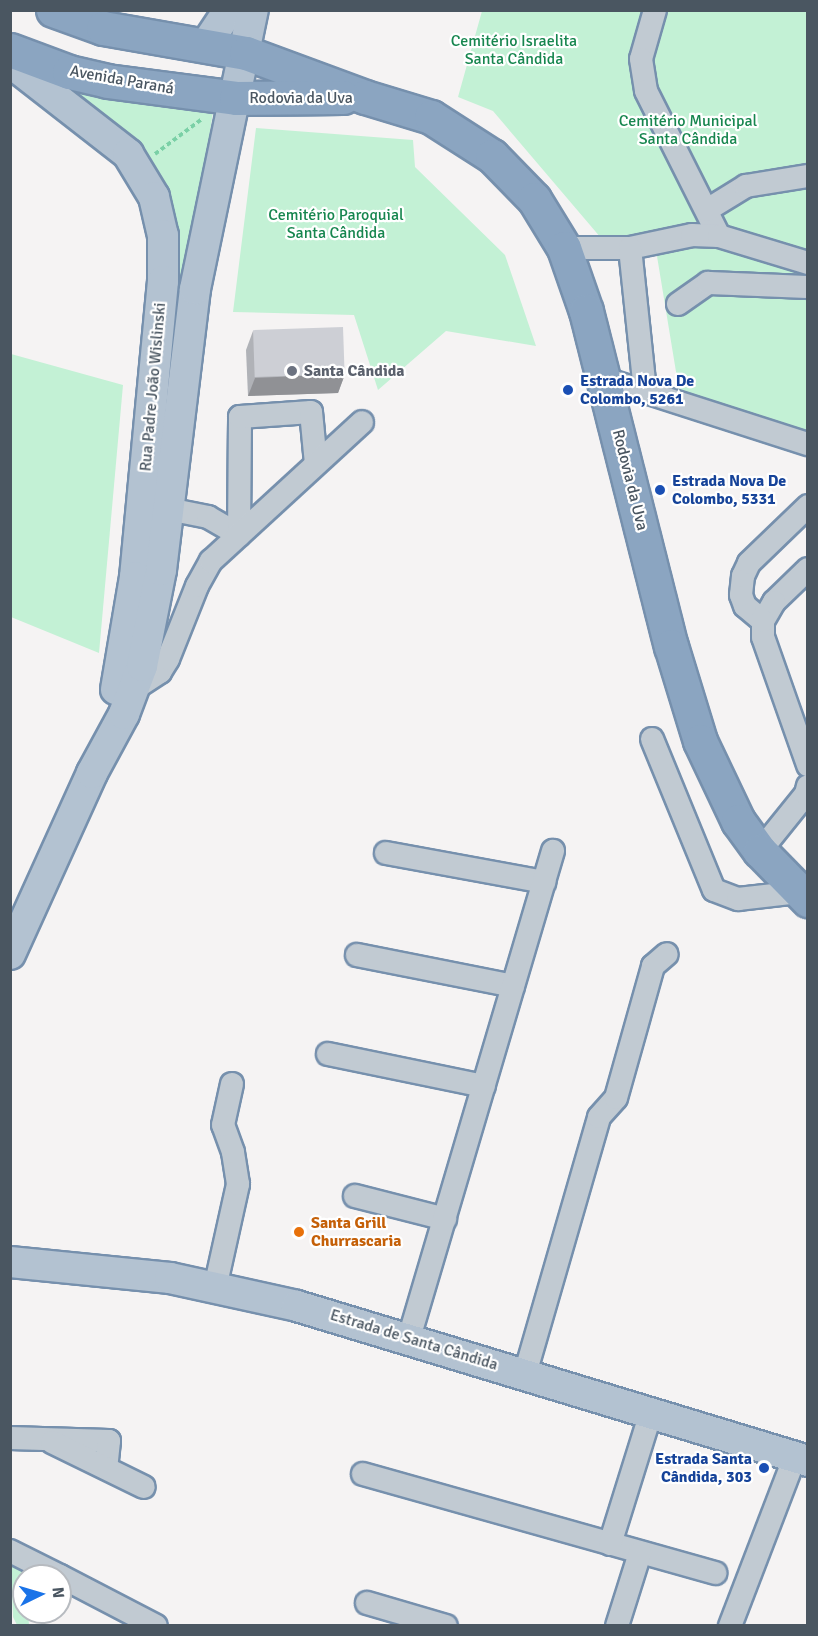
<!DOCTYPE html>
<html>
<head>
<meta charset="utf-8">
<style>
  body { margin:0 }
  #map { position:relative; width:818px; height:1636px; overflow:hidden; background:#f5f3f3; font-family:Signika,sans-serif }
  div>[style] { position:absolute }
  .green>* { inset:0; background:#c3f1d5 }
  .path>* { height:4px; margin-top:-2px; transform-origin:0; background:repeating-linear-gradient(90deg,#7ad0a6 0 4.5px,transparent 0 7.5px) }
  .roads { filter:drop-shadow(2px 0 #7690ad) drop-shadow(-2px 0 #7690ad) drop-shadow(0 2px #7690ad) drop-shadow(0 -2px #7690ad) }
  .minor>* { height:22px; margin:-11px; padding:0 11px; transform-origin:11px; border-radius:11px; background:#c1cad2 }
  .major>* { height:30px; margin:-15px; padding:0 15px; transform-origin:15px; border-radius:15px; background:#b3c2d1 }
  .highway>* { height:33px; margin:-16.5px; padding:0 16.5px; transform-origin:16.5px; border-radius:16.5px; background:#8ba5c1 }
  .wall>* { inset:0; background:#b0b2b7 }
  .shaded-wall>* { inset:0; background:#909195 }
  .building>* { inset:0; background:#cdcfd5; transform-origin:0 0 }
  .dots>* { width:16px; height:16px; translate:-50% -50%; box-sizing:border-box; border:3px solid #fff; border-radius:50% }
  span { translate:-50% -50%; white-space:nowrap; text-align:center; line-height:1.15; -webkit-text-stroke:4.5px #fff; paint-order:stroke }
  .park-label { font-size:16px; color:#17864f }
  .street-label { font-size:16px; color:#4a5661 }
  .worship-label { font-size:16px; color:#5b616d; font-weight:700 }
  .left { translate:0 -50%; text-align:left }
  .transit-label { font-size:16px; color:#164399; font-weight:700 }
  .right { translate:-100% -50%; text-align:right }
  .food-label { font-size:16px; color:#c56008; font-weight:700 }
  .frame { position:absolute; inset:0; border:12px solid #4a5661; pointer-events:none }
  .north { position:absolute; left:12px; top:1564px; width:60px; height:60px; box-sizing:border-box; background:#fff; border:2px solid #b7bbc0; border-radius:50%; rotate:85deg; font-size:16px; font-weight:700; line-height:24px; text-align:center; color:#4a5661 }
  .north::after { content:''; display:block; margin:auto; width:21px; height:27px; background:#1a73e8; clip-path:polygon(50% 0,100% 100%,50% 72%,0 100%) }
</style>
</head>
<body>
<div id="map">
  <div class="green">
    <div style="clip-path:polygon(482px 11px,807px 11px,807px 438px,680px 396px,655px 244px,601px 238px,493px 111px,458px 97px)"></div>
    <div style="clip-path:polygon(53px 84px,213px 111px,161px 483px,170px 221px)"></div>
    <div style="clip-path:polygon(256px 128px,413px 140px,415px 167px,505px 255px,536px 346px,446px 331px,378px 390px,354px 315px,233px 312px)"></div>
    <div style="clip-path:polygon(11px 354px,123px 385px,99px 653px,11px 617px)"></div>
    <div style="clip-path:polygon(11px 1566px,25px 1572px,24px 1612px,28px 1612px,29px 1625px,17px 1625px,13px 1617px)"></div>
  </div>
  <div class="path">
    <div style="left:155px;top:154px;width:59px;rotate:-36.7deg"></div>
  </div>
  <div class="roads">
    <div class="minor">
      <div style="left:655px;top:10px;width:51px;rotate:105.9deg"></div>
      <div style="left:641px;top:59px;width:32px;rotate:81deg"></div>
      <div style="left:646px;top:91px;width:162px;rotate:63.3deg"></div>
      <div style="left:707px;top:210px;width:46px;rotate:-31.6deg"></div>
      <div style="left:746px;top:186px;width:63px;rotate:-9.2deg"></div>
      <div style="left:564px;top:248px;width:66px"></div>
      <div style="left:630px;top:248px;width:63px;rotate:-11.8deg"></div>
      <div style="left:692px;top:235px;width:27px;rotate:2deg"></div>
      <div style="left:719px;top:236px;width:93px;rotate:16.9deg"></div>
      <div style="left:630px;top:248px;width:143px;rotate:84deg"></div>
      <div style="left:678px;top:304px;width:37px;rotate:-35deg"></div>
      <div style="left:708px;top:283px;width:100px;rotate:2.3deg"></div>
      <div style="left:605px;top:379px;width:213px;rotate:17.8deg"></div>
      <div style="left:168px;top:509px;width:41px;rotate:11.3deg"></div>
      <div style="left:208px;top:517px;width:36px;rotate:30deg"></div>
      <div style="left:239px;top:535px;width:118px;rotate:-89.5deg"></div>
      <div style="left:240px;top:417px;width:71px;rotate:-4deg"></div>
      <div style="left:311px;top:412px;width:52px;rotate:84.5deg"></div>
      <div style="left:808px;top:569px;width:47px;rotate:135.9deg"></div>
      <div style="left:774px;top:602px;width:22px;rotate:120deg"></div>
      <div style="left:763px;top:621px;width:16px;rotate:90deg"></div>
      <div style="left:763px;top:637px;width:136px;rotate:70.6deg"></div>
      <div style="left:763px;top:621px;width:23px;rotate:-140deg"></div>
      <div style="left:745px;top:606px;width:12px;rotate:-110deg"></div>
      <div style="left:741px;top:595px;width:19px;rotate:-84deg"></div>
      <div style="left:743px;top:576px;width:14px;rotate:-65deg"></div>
      <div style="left:749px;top:563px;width:82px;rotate:-44deg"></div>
      <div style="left:134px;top:689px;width:31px;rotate:-33deg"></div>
      <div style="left:160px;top:672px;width:15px;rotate:-58deg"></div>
      <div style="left:168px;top:659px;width:79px;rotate:-68.3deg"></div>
      <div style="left:197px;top:586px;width:29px;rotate:-61deg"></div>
      <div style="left:211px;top:561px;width:205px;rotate:-42.6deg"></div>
      <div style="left:652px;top:739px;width:163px;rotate:67.7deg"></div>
      <div style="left:714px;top:890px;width:26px;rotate:21deg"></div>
      <div style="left:738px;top:899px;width:61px;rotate:-6.5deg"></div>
      <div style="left:760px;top:851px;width:73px;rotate:-51.1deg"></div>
      <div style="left:806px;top:794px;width:8px;rotate:-76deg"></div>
      <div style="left:386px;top:853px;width:161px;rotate:10.4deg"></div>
      <div style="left:357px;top:955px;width:159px;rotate:11.2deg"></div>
      <div style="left:328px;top:1054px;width:159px;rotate:11.6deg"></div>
      <div style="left:355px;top:1196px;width:93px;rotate:14.3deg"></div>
      <div style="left:215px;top:1288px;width:107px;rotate:-77.5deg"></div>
      <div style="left:238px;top:1184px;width:32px;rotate:-99deg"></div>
      <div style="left:233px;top:1152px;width:29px;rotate:-110deg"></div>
      <div style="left:223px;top:1125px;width:42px;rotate:-77.6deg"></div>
      <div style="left:409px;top:1338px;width:508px;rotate:-73.53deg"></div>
      <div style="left:525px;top:1374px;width:267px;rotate:-73.9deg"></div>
      <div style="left:599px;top:1117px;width:25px;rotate:-48deg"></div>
      <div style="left:616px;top:1098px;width:137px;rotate:-74.3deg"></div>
      <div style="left:653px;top:966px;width:18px;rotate:-41deg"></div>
      <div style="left:10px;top:1438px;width:99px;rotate:1.7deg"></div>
      <div style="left:109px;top:1441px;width:27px;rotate:96deg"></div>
      <div style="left:52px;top:1442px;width:102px;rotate:26.1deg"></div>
      <div style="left:363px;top:1474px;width:366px;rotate:15.7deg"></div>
      <div style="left:610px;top:1544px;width:138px;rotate:-72.7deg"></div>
      <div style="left:10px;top:1551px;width:56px;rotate:26.6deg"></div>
      <div style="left:60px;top:1576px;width:108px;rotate:27.5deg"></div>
      <div style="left:367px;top:1603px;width:82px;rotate:16.2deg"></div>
      <div style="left:617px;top:1626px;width:77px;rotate:-72.5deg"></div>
      <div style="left:730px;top:1626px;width:181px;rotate:-69deg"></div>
    </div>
    <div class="major">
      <div style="left:205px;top:46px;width:43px;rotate:-56.3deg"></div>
      <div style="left:10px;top:62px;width:150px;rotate:37.9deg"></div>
      <div style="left:128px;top:154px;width:50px;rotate:58.8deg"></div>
      <div style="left:154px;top:197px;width:39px;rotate:77deg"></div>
      <div style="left:163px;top:235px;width:46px;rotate:90deg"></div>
      <div style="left:163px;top:281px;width:297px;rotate:95.4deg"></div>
      <div style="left:135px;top:577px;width:114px;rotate:99.6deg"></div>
      <div style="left:10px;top:954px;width:199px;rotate:-65.6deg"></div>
      <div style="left:92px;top:773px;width:67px;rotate:-61.5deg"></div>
      <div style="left:124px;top:714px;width:51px;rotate:-69.4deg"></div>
      <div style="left:142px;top:666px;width:98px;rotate:-78.8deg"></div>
      <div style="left:161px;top:570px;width:283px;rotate:-83.1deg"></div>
      <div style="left:195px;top:289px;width:285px;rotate:-78.3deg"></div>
      <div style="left:10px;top:1262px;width:161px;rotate:5.7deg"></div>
      <div style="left:170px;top:1278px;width:130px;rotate:12.4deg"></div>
      <div style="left:297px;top:1306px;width:534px;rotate:16.87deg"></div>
    </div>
    <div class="highway">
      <div style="left:53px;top:10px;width:53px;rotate:19.8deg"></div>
      <div style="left:103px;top:28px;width:145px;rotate:9.9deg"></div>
      <div style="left:246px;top:53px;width:127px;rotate:20.3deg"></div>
      <div style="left:365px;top:97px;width:69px;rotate:16.9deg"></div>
      <div style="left:431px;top:117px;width:72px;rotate:32.6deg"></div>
      <div style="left:492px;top:156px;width:60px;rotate:45.7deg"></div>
      <div style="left:534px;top:199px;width:57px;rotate:58.5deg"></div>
      <div style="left:564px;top:248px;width:67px;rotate:70.8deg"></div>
      <div style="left:586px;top:311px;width:346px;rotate:75.8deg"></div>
      <div style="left:671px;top:646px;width:99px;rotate:73deg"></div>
      <div style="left:700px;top:741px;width:89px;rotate:64.6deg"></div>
      <div style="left:738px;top:821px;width:37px;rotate:54deg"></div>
      <div style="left:760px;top:851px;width:69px;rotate:45.6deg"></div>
      <div style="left:10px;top:50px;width:63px;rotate:20.4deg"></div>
      <div style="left:69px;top:72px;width:39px;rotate:13deg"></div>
      <div style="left:107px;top:81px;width:130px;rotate:7.5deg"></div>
      <div style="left:236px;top:98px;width:107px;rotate:-0.5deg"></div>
    </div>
  </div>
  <div class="wall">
    <div style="clip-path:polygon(253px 331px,345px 374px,338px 393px,248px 396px,246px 350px)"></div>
  </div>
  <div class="shaded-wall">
    <div style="clip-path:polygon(345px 374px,338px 393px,248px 396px,255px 378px)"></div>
  </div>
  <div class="building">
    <div style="left:343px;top:327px;width:47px;height:90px;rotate:88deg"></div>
  </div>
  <div class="dots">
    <div style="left:292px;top:371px;background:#6b7280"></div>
    <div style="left:568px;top:390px;background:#1a4fb4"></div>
    <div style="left:660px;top:490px;background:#1a4fb4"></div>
    <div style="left:299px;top:1232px;background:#e8710a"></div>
    <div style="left:764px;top:1468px;background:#1a4fb4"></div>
  </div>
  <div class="park-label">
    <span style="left:514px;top:50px">Cemitério Israelita<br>Santa Cândida</span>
    <span style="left:688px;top:130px">Cemitério Municipal<br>Santa Cândida</span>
    <span style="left:336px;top:224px">Cemitério Paroquial<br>Santa Cândida</span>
  </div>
  <div class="street-label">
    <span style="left:122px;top:80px;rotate:10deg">Avenida Paraná</span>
    <span style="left:301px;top:98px">Rodovia da Uva</span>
    <span style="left:153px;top:387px;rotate:-85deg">Rua Padre João Wislinski</span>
    <span style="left:630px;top:480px;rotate:76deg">Rodovia da Uva</span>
    <span style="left:414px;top:1340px;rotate:17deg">Estrada de Santa Cândida</span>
  </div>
  <div class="worship-label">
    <span class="left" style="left:304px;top:371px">Santa Cândida</span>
  </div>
  <div class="transit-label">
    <span class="left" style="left:580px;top:390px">Estrada Nova De<br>Colombo, 5261</span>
    <span class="left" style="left:672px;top:490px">Estrada Nova De<br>Colombo, 5331</span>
    <span class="right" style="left:752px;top:1468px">Estrada Santa<br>Cândida, 303</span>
  </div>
  <div class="food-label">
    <span class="left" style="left:311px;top:1232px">Santa Grill<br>Churrascaria</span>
  </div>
  <div class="frame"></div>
  <div class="north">N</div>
</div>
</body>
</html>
